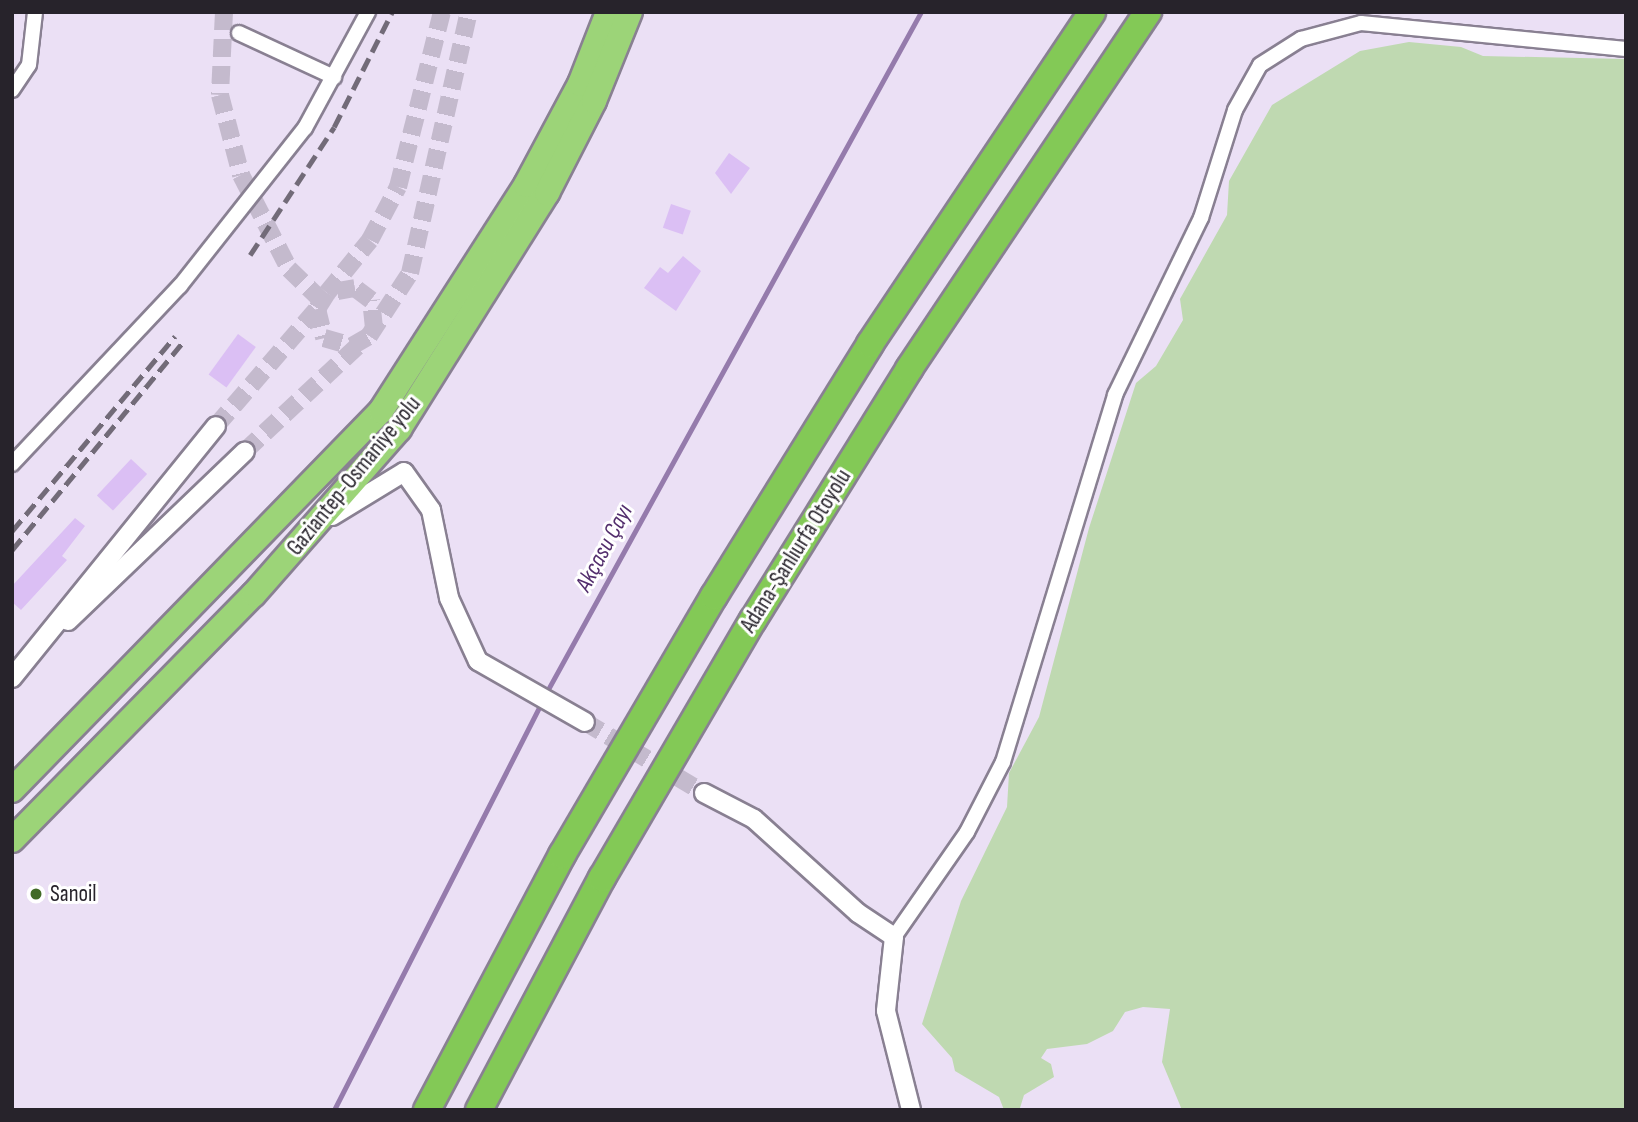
<!DOCTYPE html>
<html>
<head>
<meta charset="utf-8">
<style>
  body { margin:0 }
  #map { position:relative; width:1638px; height:1122px; overflow:hidden; background:#ebe0f5; font-family:"Sofia Sans Condensed",sans-serif }
  div>[style] { position:absolute }
  .green>* { inset:0; background:#bfd9b1 }
  .stream>* { height:4.5px; margin:-2.25px; padding:0 2.25px; transform-origin:2.25px; border-radius:2.25px; background:#957bac }
  .building>* { inset:0; background:#dbbff4; transform-origin:0 0 }
  .tertiary-tunnel>* { height:18px; margin-top:-9px; transform-origin:0; background:repeating-linear-gradient(90deg,#c4bacd 0 18px,transparent 0 27px) }
  .roads { filter:drop-shadow(2px 0 #898092) drop-shadow(-2px 0 #898092) drop-shadow(0 2px #898092) drop-shadow(0 -2px #898092) }
  .minor>* { height:14px; margin:-7px; padding:0 7px; transform-origin:7px; border-radius:7px; background:#fff }
  .tertiary>* { height:18px; margin:-9px; padding:0 9px; transform-origin:9px; border-radius:9px; background:#fff }
  .trunk>* { height:24px; margin:-12px; padding:0 12px; transform-origin:12px; border-radius:12px; background:#9cd478 }
  .motorway>* { height:26px; margin:-13px; padding:0 13px; transform-origin:13px; border-radius:13px; background:#83c956 }
  .rail>* { height:4.5px; margin-top:-2.25px; transform-origin:0; background:repeating-linear-gradient(90deg,#726b78 0 14px,transparent 0 21px) }
  .dots>* { width:19px; height:19px; translate:-50% -50%; box-sizing:border-box; border:4px solid #fff; border-radius:50% }
  span { translate:-50% -50%; white-space:nowrap; text-align:center; line-height:1.15; -webkit-text-stroke:6px #fff; paint-order:stroke }
  .street-label { font-size:23px; color:#27232b }
  .poi-label { font-size:23px; color:#27232b }
  .left { translate:0 -50%; text-align:left }
  .water-label { font-size:24px; color:#532e6d; font-style:italic }
  .frame { position:absolute; inset:0; border:14px solid #27232b; pointer-events:none }
</style>
</head>
<body>
<div id="map">
  <div class="green">
    <div style="clip-path:polygon(1409px 42px,1461px 47px,1483px 56px,1626px 59px,1626px 1110px,1182px 1110px,1162px 1062px,1170px 1009px,1143px 1007px,1125px 1012px,1113px 1031px,1087px 1044px,1047px 1049px,1041px 1058px,1051px 1064px,1054px 1077px,1024px 1095px,1020px 1108px,1004px 1110px,999px 1097px,955px 1071px,952px 1058px,922px 1024px,961px 901px,1007px 807px,1009px 773px,1039px 717px,1089px 528px,1136px 383px,1156px 366px,1183px 320px,1180px 299px,1227px 215px,1229px 181px,1272px 105px,1360px 51px)"></div>
  </div>
  <div class="stream">
    <div style="left:545px;top:695px;width:780px;rotate:-61.17deg"></div>
    <div style="left:334px;top:1110px;width:457px;rotate:-63deg"></div>
  </div>
  <div class="building">
    <div style="clip-path:polygon(729px 153px,750px 168px,731px 194px,715px 173px)"></div>
    <div style="left:671px;top:204px;width:21px;height:25px;rotate:19deg"></div>
    <div style="clip-path:polygon(683px 256px,701px 271px,676px 311px,644px 288px,660px 267px,668px 273px)"></div>
    <div style="left:238px;top:334px;width:22px;height:50px;rotate:36deg"></div>
    <div style="left:131px;top:459px;width:22px;height:50px;rotate:43deg"></div>
    <div style="clip-path:polygon(75px 518px,85px 526px,62px 556px,67px 560px,21px 610px,12px 602px,12px 586px)"></div>
  </div>
  <div class="tertiary-tunnel">
    <div style="left:224px;top:12px;width:83px;rotate:92.8deg"></div>
    <div style="left:220px;top:95px;width:83px;rotate:75.3deg"></div>
    <div style="left:241px;top:175px;width:106px;rotate:62.9deg"></div>
    <div style="left:289px;top:269px;width:45px;rotate:44.1deg"></div>
    <div style="left:327px;top:293px;width:68px;rotate:-50.9deg"></div>
    <div style="left:370px;top:240px;width:60px;rotate:-62.2deg"></div>
    <div style="left:398px;top:187px;width:180px;rotate:-75.9deg"></div>
    <div style="left:374px;top:328px;width:28px;rotate:-96deg"></div>
    <div style="left:371px;top:300px;width:20px;rotate:-143deg"></div>
    <div style="left:355px;top:288px;width:28px;rotate:170deg"></div>
    <div style="left:327px;top:293px;width:19px;rotate:122deg"></div>
    <div style="left:317px;top:309px;width:30px;rotate:76deg"></div>
    <div style="left:324px;top:338px;width:29px;rotate:16deg"></div>
    <div style="left:352px;top:346px;width:20px;rotate:-30deg"></div>
    <div style="left:369px;top:336px;width:75px;rotate:-56.9deg"></div>
    <div style="left:410px;top:273px;width:268px;rotate:-77.3deg"></div>
    <div style="left:216px;top:426px;width:155px;rotate:-49.2deg"></div>
    <div style="left:245px;top:451px;width:160px;rotate:-43deg"></div>
    <div style="left:585px;top:722px;width:139px;rotate:30.8deg"></div>
  </div>
  <div class="roads">
    <div class="minor">
      <div style="left:239px;top:33px;width:105px;rotate:24.9deg"></div>
      <div style="left:12px;top:90px;width:30px;rotate:-56deg"></div>
      <div style="left:29px;top:65px;width:53px;rotate:-83.5deg"></div>
      <div style="left:12px;top:464px;width:245px;rotate:-46.7deg"></div>
      <div style="left:180px;top:286px;width:201px;rotate:-51.7deg"></div>
      <div style="left:305px;top:128px;width:132px;rotate:-61.5deg"></div>
      <div style="left:894px;top:937px;width:128px;rotate:-55.2deg"></div>
      <div style="left:967px;top:832px;width:79px;rotate:-62.8deg"></div>
      <div style="left:1003px;top:762px;width:384px;rotate:-73deg"></div>
      <div style="left:1115px;top:395px;width:197px;rotate:-64.1deg"></div>
      <div style="left:1201px;top:218px;width:113px;rotate:-72.5deg"></div>
      <div style="left:1235px;top:110px;width:51px;rotate:-60.9deg"></div>
      <div style="left:1260px;top:65px;width:49px;rotate:-32.4deg"></div>
      <div style="left:1301px;top:39px;width:62px;rotate:-14.9deg"></div>
      <div style="left:1361px;top:23px;width:266px;rotate:5.6deg"></div>
    </div>
    <div class="tertiary">
      <div style="left:332px;top:516px;width:84px;rotate:-31.4deg"></div>
      <div style="left:404px;top:472px;width:47px;rotate:54.6deg"></div>
      <div style="left:431px;top:510px;width:90px;rotate:78.4deg"></div>
      <div style="left:449px;top:598px;width:69px;rotate:65.3deg"></div>
      <div style="left:478px;top:661px;width:123px;rotate:29.7deg"></div>
      <div style="left:68px;top:621px;width:245px;rotate:-43.8deg"></div>
      <div style="left:12px;top:678px;width:324px;rotate:-51deg"></div>
      <div style="left:704px;top:793px;width:56px;rotate:27.5deg"></div>
      <div style="left:754px;top:819px;width:140px;rotate:42.1deg"></div>
      <div style="left:858px;top:913px;width:43px;rotate:33.7deg"></div>
      <div style="left:894px;top:937px;width:74px;rotate:96.2deg"></div>
      <div style="left:886px;top:1011px;width:102px;rotate:75.8deg"></div>
    </div>
    <div class="trunk">
      <div style="left:12px;top:790px;width:529px;rotate:-45.77deg"></div>
      <div style="left:381px;top:411px;width:269px;rotate:-57.3deg"></div>
      <div style="left:526px;top:185px;width:115px;rotate:-61.9deg"></div>
      <div style="left:580px;top:84px;width:77px;rotate:-68.7deg"></div>
      <div style="left:12px;top:840px;width:345px;rotate:-45.5deg"></div>
      <div style="left:254px;top:594px;width:220px;rotate:-48.7deg"></div>
      <div style="left:399px;top:429px;width:279px;rotate:-57.9deg"></div>
      <div style="left:547px;top:193px;width:103px;rotate:-62.9deg"></div>
      <div style="left:594px;top:101px;width:96px;rotate:-68deg"></div>
    </div>
    <div class="motorway">
      <div style="left:427px;top:1110px;width:289px;rotate:-62.1deg"></div>
      <div style="left:562px;top:855px;width:300px;rotate:-59.6deg"></div>
      <div style="left:714px;top:596px;width:296px;rotate:-58.2deg"></div>
      <div style="left:870px;top:344px;width:399px;rotate:-56.2deg"></div>
      <div style="left:479px;top:1110px;width:263px;rotate:-62.1deg"></div>
      <div style="left:602px;top:878px;width:299px;rotate:-59.7deg"></div>
      <div style="left:753px;top:620px;width:296px;rotate:-58.1deg"></div>
      <div style="left:909px;top:369px;width:430px;rotate:-56.2deg"></div>
    </div>
  </div>
  <div class="rail">
    <div style="left:250px;top:255px;width:153px;rotate:-56.7deg"></div>
    <div style="left:334px;top:127px;width:129px;rotate:-63.2deg"></div>
    <div style="left:12px;top:531px;width:254px;rotate:-50.1deg"></div>
    <div style="left:12px;top:550px;width:269px;rotate:-50.6deg"></div>
  </div>
  <div class="dots">
    <div style="left:36px;top:894px;background:#416a26"></div>
  </div>
  <div class="street-label">
    <span style="left:354px;top:476px;rotate:-51deg">Gaziantep-Osmaniye yolu</span>
    <span style="left:796px;top:551px;rotate:-58deg">Adana-Şanlıurfa Otoyolu</span>
  </div>
  <div class="poi-label">
    <span class="left" style="left:50px;top:894px">Sanoil</span>
  </div>
  <div class="water-label">
    <span style="left:604px;top:548px;rotate:-62deg">Akçasu Çayı</span>
  </div>
  <div class="frame"></div>
</div>
</body>
</html>
